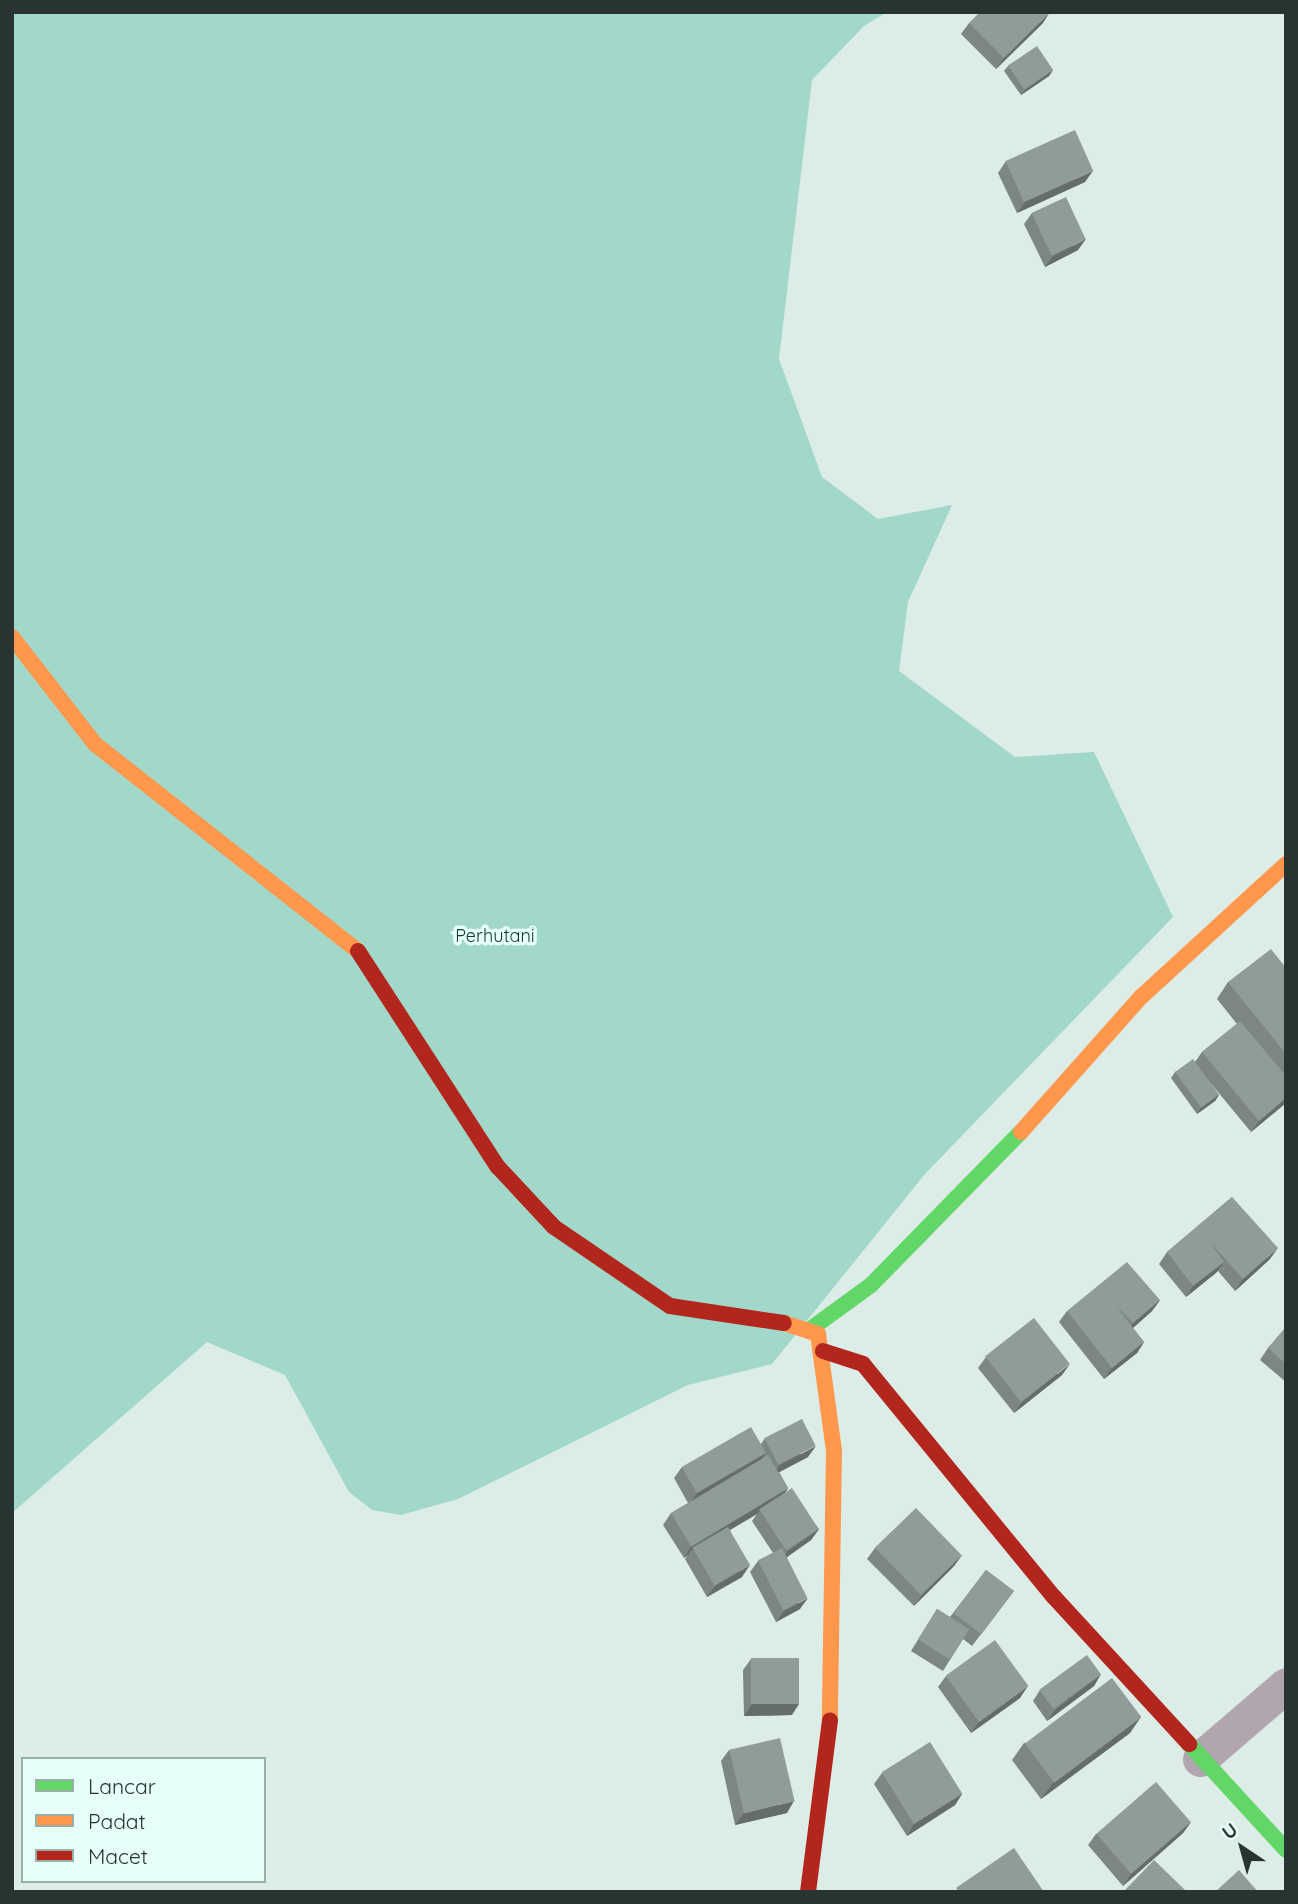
<!DOCTYPE html>
<html>
<head>
<meta charset="utf-8">
<style>
  body { margin:0 }
  #map { position:relative; width:1298px; height:1904px; overflow:hidden; background:#dcece7; font-family:Quicksand,sans-serif }
  div>[style] { position:absolute }
  .forest>* { inset:0; background:#a2d8c9 }
  .street>* { height:35px; margin:-17.5px; padding:0 17.5px; transform-origin:17.5px; border-radius:17.5px; background:#b1a6af }
  .fast>* { height:16px; margin:-8px; padding:0 8px; transform-origin:8px; border-radius:8px; background:#63d668 }
  .slow>* { height:16px; margin:-8px; padding:0 8px; transform-origin:8px; border-radius:8px; background:#ff974d }
  .jam>* { height:16px; margin:-8px; padding:0 8px; transform-origin:8px; border-radius:8px; background:#b3261e }
  .wall>* { inset:0; background:#7c8683 }
  .shaded-wall>* { inset:0; background:#656d6a }
  .building>* { inset:0; background:#909c98; transform-origin:0 0 }
  span { translate:-50% -50%; white-space:nowrap; text-align:center; line-height:1.15; -webkit-text-stroke:7px #e6fff7; paint-order:stroke }
  .park-label { font-size:18px; color:#133b32 }
  .frame { position:absolute; inset:0; border:14px solid #283431; pointer-events:none }
  .legend { position:absolute; left:21px; top:1757px; width:245px; height:126px; box-sizing:border-box; background:#e6fff7; border:2px solid #9aaea8; margin:0; padding:9px 12px; list-style:none; font-size:21px; color:#283431 }
  .legend li { display:flex; align-items:center; gap:14px; height:35px }
  .legend b { width:35px; border:2px solid #9aaea8 }
  .north { position:absolute; left:1207px; top:1813px; width:70px; height:70px; -webkit-text-stroke:5px #e6fff7; paint-order:stroke; rotate:324deg; font-size:19px; font-weight:700; line-height:28px; text-align:center; color:#283431 }
  .north::after { content:''; display:block; margin:auto; width:24px; height:32px; background:#283431; clip-path:polygon(50% 0,100% 100%,50% 72%,0 100%) }
</style>
</head>
<body>
<div id="map">
  <div class="forest">
    <div style="clip-path:polygon(12px 12px,887px 12px,864px 26px,812px 80px,779px 359px,822px 477px,878px 519px,952px 505px,908px 602px,899px 671px,1015px 757px,1094px 752px,1173px 917px,925px 1174px,772px 1364px,688px 1385px,458px 1499px,401px 1515px,372px 1510px,349px 1492px,285px 1375px,207px 1342px,12px 1513px)"></div>
  </div>
  <div class="street">
    <div style="left:1200px;top:1759px;width:113px;rotate:-40.7deg"></div>
  </div>
  <div class="fast">
    <div style="left:812px;top:1328px;width:73px;rotate:-36.1deg"></div>
    <div style="left:871px;top:1285px;width:214px;rotate:-45.6deg"></div>
    <div style="left:1189px;top:1744px;width:144px;rotate:47.5deg"></div>
  </div>
  <div class="slow">
    <div style="left:12px;top:637px;width:135px;rotate:52.2deg"></div>
    <div style="left:95px;top:744px;width:335px;rotate:38.2deg"></div>
    <div style="left:1021px;top:1132px;width:181px;rotate:-48.4deg"></div>
    <div style="left:1141px;top:997px;width:197px;rotate:-42.5deg"></div>
    <div style="left:784px;top:1323px;width:36px;rotate:18deg"></div>
    <div style="left:818px;top:1334px;width:118px;rotate:82.2deg"></div>
    <div style="left:834px;top:1451px;width:269px;rotate:90.9deg"></div>
  </div>
  <div class="jam">
    <div style="left:358px;top:951px;width:257px;rotate:57.1deg"></div>
    <div style="left:498px;top:1167px;width:82px;rotate:47deg"></div>
    <div style="left:554px;top:1227px;width:140px;rotate:34.3deg"></div>
    <div style="left:670px;top:1306px;width:115px;rotate:8.5deg"></div>
    <div style="left:823px;top:1351px;width:42px;rotate:18deg"></div>
    <div style="left:863px;top:1364px;width:301px;rotate:50.7deg"></div>
    <div style="left:1054px;top:1597px;width:200px;rotate:47.4deg"></div>
    <div style="left:808px;top:1892px;width:173px;rotate:-82.7deg"></div>
  </div>
  <div class="wall">
    <div style="clip-path:polygon(969px 23px,1043px 23px,996px 69px,961px 34px)"></div>
    <div style="clip-path:polygon(1008px 66px,1053px 70px,1049px 76px,1021px 95px,1004px 71px)"></div>
    <div style="clip-path:polygon(1006px 161px,1085px 182px,1017px 213px,998px 173px)"></div>
    <div style="clip-path:polygon(1032px 213px,1078px 250px,1045px 267px,1024px 224px)"></div>
    <div style="clip-path:polygon(1286px 968px,1286px 1103px,1251px 1132px,1208px 1080px,1219px 1095px,1215px 1101px,1197px 1114px,1171px 1078px,1175px 1072px,1195px 1062px,1202px 1052px,1237px 1024px,1217px 999px,1228px 982px)"></div>
    <div style="clip-path:polygon(1232px 1197px,1270px 1259px,1235px 1291px,1218px 1271px,1186px 1297px,1159px 1264px,1167px 1252px)"></div>
    <div style="clip-path:polygon(1160px 1300px,1152px 1311px,1133px 1328px,1144px 1342px,1137px 1353px,1104px 1379px,1059px 1322px,1067px 1311px)"></div>
    <div style="clip-path:polygon(1286px 1327px,1286px 1382px,1260px 1360px,1268px 1348px)"></div>
    <div style="clip-path:polygon(986px 1357px,1062px 1375px,1014px 1413px,978px 1368px)"></div>
    <div style="clip-path:polygon(765px 1438px,808px 1457px,779px 1472px,788px 1488px,785px 1493px,819px 1529px,811px 1540px,787px 1557px,800px 1609px,776px 1622px,750px 1572px,758px 1561px,773px 1553px,752px 1521px,757px 1514px,730px 1530px,742px 1577px,707px 1597px,685px 1559px,688px 1555px,684px 1558px,663px 1525px,671px 1513px,688px 1503px,674px 1478px,682px 1467px,761px 1444px)"></div>
    <div style="clip-path:polygon(875px 1548px,962px 1555px,954px 1566px,914px 1606px,867px 1559px)"></div>
    <div style="clip-path:polygon(986px 1570px,1014px 1591px,972px 1646px,963px 1639px,943px 1671px,911px 1651px,937px 1609px,950px 1617px)"></div>
    <div style="clip-path:polygon(751px 1659px,792px 1715px,744px 1716px,743px 1670px)"></div>
    <div style="clip-path:polygon(1101px 1674px,1094px 1686px,1047px 1721px,1033px 1701px,1040px 1690px)"></div>
    <div style="clip-path:polygon(946px 1676px,1020px 1698px,971px 1733px,938px 1687px)"></div>
    <div style="clip-path:polygon(1130px 1733px,1041px 1799px,1012px 1760px,1024px 1743px)"></div>
    <div style="clip-path:polygon(729px 1750px,787px 1813px,735px 1825px,721px 1761px)"></div>
    <div style="clip-path:polygon(882px 1773px,962px 1794px,955px 1805px,907px 1836px,874px 1784px)"></div>
    <div style="clip-path:polygon(1191px 1822px,1183px 1833px,1123px 1886px,1088px 1845px,1096px 1834px)"></div>
  </div>
  <div class="shaded-wall">
    <div style="clip-path:polygon(1050px 12px,1043px 23px,996px 69px,1004px 58px)"></div>
    <div style="clip-path:polygon(1053px 70px,1049px 76px,1021px 95px,1025px 90px)"></div>
    <div style="clip-path:polygon(1093px 171px,1085px 182px,1017px 213px,1025px 202px)"></div>
    <div style="clip-path:polygon(1086px 239px,1078px 250px,1045px 267px,1053px 256px)"></div>
    <div style="clip-path:polygon(1219px 1095px,1215px 1101px,1197px 1114px,1201px 1108px)"></div>
    <div style="clip-path:polygon(1286px 1098px,1286px 1103px,1251px 1132px,1259px 1121px)"></div>
    <div style="clip-path:polygon(1278px 1248px,1270px 1259px,1235px 1291px,1243px 1279px)"></div>
    <div style="clip-path:polygon(1224px 1262px,1216px 1273px,1186px 1297px,1193px 1286px)"></div>
    <div style="clip-path:polygon(1160px 1300px,1152px 1311px,1125px 1335px,1133px 1323px)"></div>
    <div style="clip-path:polygon(1144px 1342px,1137px 1353px,1104px 1379px,1112px 1368px)"></div>
    <div style="clip-path:polygon(1070px 1364px,1062px 1375px,1014px 1413px,1022px 1402px)"></div>
    <div style="clip-path:polygon(816px 1446px,808px 1457px,772px 1476px,780px 1465px)"></div>
    <div style="clip-path:polygon(766px 1453px,758px 1464px,689px 1505px,697px 1493px)"></div>
    <div style="clip-path:polygon(788px 1488px,781px 1499px,760px 1510px,757px 1514px,694px 1551px,693px 1548px,688px 1555px,684px 1558px,691px 1546px)"></div>
    <div style="clip-path:polygon(819px 1529px,811px 1540px,780px 1562px,788px 1551px)"></div>
    <div style="clip-path:polygon(962px 1555px,954px 1566px,914px 1606px,922px 1595px)"></div>
    <div style="clip-path:polygon(750px 1565px,742px 1577px,707px 1597px,715px 1586px)"></div>
    <div style="clip-path:polygon(808px 1598px,800px 1609px,776px 1622px,784px 1611px)"></div>
    <div style="clip-path:polygon(1101px 1674px,1094px 1686px,1047px 1721px,1055px 1710px)"></div>
    <div style="clip-path:polygon(1028px 1686px,1020px 1698px,971px 1733px,979px 1722px)"></div>
    <div style="clip-path:polygon(752px 1704px,799px 1704px,792px 1715px,744px 1716px)"></div>
    <div style="clip-path:polygon(1141px 1717px,1130px 1733px,1041px 1799px,1053px 1783px)"></div>
    <div style="clip-path:polygon(962px 1794px,955px 1805px,907px 1836px,914px 1824px)"></div>
    <div style="clip-path:polygon(794px 1801px,787px 1813px,735px 1825px,743px 1814px)"></div>
    <div style="clip-path:polygon(1191px 1822px,1183px 1833px,1123px 1886px,1131px 1874px)"></div>
  </div>
  <div class="building">
    <div style="clip-path:polygon(980px 12px,1050px 12px,1004px 58px,969px 23px)"></div>
    <div style="left:1037px;top:46px;width:29px;height:35px;rotate:56deg"></div>
    <div style="left:1075px;top:130px;width:45px;height:76px;rotate:66deg"></div>
    <div style="left:1066px;top:197px;width:47px;height:38px;rotate:65deg"></div>
    <div style="clip-path:polygon(1271px 949px,1286px 968px,1286px 1054px,1228px 982px)"></div>
    <div style="clip-path:polygon(1240px 1021px,1286px 1076px,1286px 1098px,1259px 1121px,1202px 1052px)"></div>
    <div style="left:1193px;top:1059px;width:44px;height:22px;rotate:54deg"></div>
    <div style="clip-path:polygon(1232px 1197px,1278px 1248px,1243px 1279px,1210px 1242px,1224px 1262px,1193px 1286px,1167px 1252px)"></div>
    <div style="clip-path:polygon(1127px 1262px,1160px 1300px,1133px 1323px,1116px 1306px,1144px 1342px,1112px 1368px,1067px 1311px)"></div>
    <div style="left:1034px;top:1318px;width:58px;height:62px;rotate:52deg"></div>
    <div style="clip-path:polygon(1286px 1327px,1286px 1364px,1268px 1348px)"></div>
    <div style="left:802px;top:1419px;width:30px;height:42px;rotate:63deg"></div>
    <div style="left:751px;top:1427px;width:30px;height:80px;rotate:60deg"></div>
    <div style="left:768px;top:1455px;width:39px;height:113px;rotate:59deg"></div>
    <div style="left:792px;top:1488px;width:49px;height:39px;rotate:57deg"></div>
    <div style="left:916px;top:1508px;width:66px;height:57px;rotate:46deg"></div>
    <div style="left:728px;top:1527px;width:44px;height:41px;rotate:60deg"></div>
    <div style="left:782px;top:1548px;width:56px;height:27px;rotate:63deg"></div>
    <div style="left:986px;top:1570px;width:35px;height:54px;rotate:37deg"></div>
    <div style="left:937px;top:1609px;width:38px;height:36px;rotate:32deg"></div>
    <div style="left:995px;top:1640px;width:57px;height:61px;rotate:54deg"></div>
    <div style="left:1087px;top:1655px;width:24px;height:59px;rotate:54deg"></div>
    <div style="left:799px;top:1658px;width:46px;height:48px;rotate:90deg"></div>
    <div style="left:1112px;top:1678px;width:49px;height:109px;rotate:53deg"></div>
    <div style="left:780px;top:1738px;width:65px;height:52px;rotate:77deg"></div>
    <div style="left:930px;top:1742px;width:61px;height:57px;rotate:58deg"></div>
    <div style="left:1156px;top:1782px;width:53px;height:79px;rotate:49deg"></div>
    <div style="clip-path:polygon(1014px 1848px,1044px 1892px,959px 1892px,956px 1888px)"></div>
    <div style="clip-path:polygon(1154px 1860px,1187px 1892px,1123px 1892px)"></div>
    <div style="clip-path:polygon(1239px 1870px,1258px 1892px,1215px 1892px)"></div>
  </div>
  <div class="park-label">
    <span style="left:495px;top:936px">Perhutani</span>
  </div>
  <div class="frame"></div>
  <ul class="legend">
  <li><b style="height:9px;background:#63d668"></b>Lancar</li>
  <li><b style="height:9px;background:#ff974d"></b>Padat</li>
  <li><b style="height:9px;background:#b3261e"></b>Macet</li>
  </ul>
  <div class="north">U</div>
</div>
</body>
</html>
